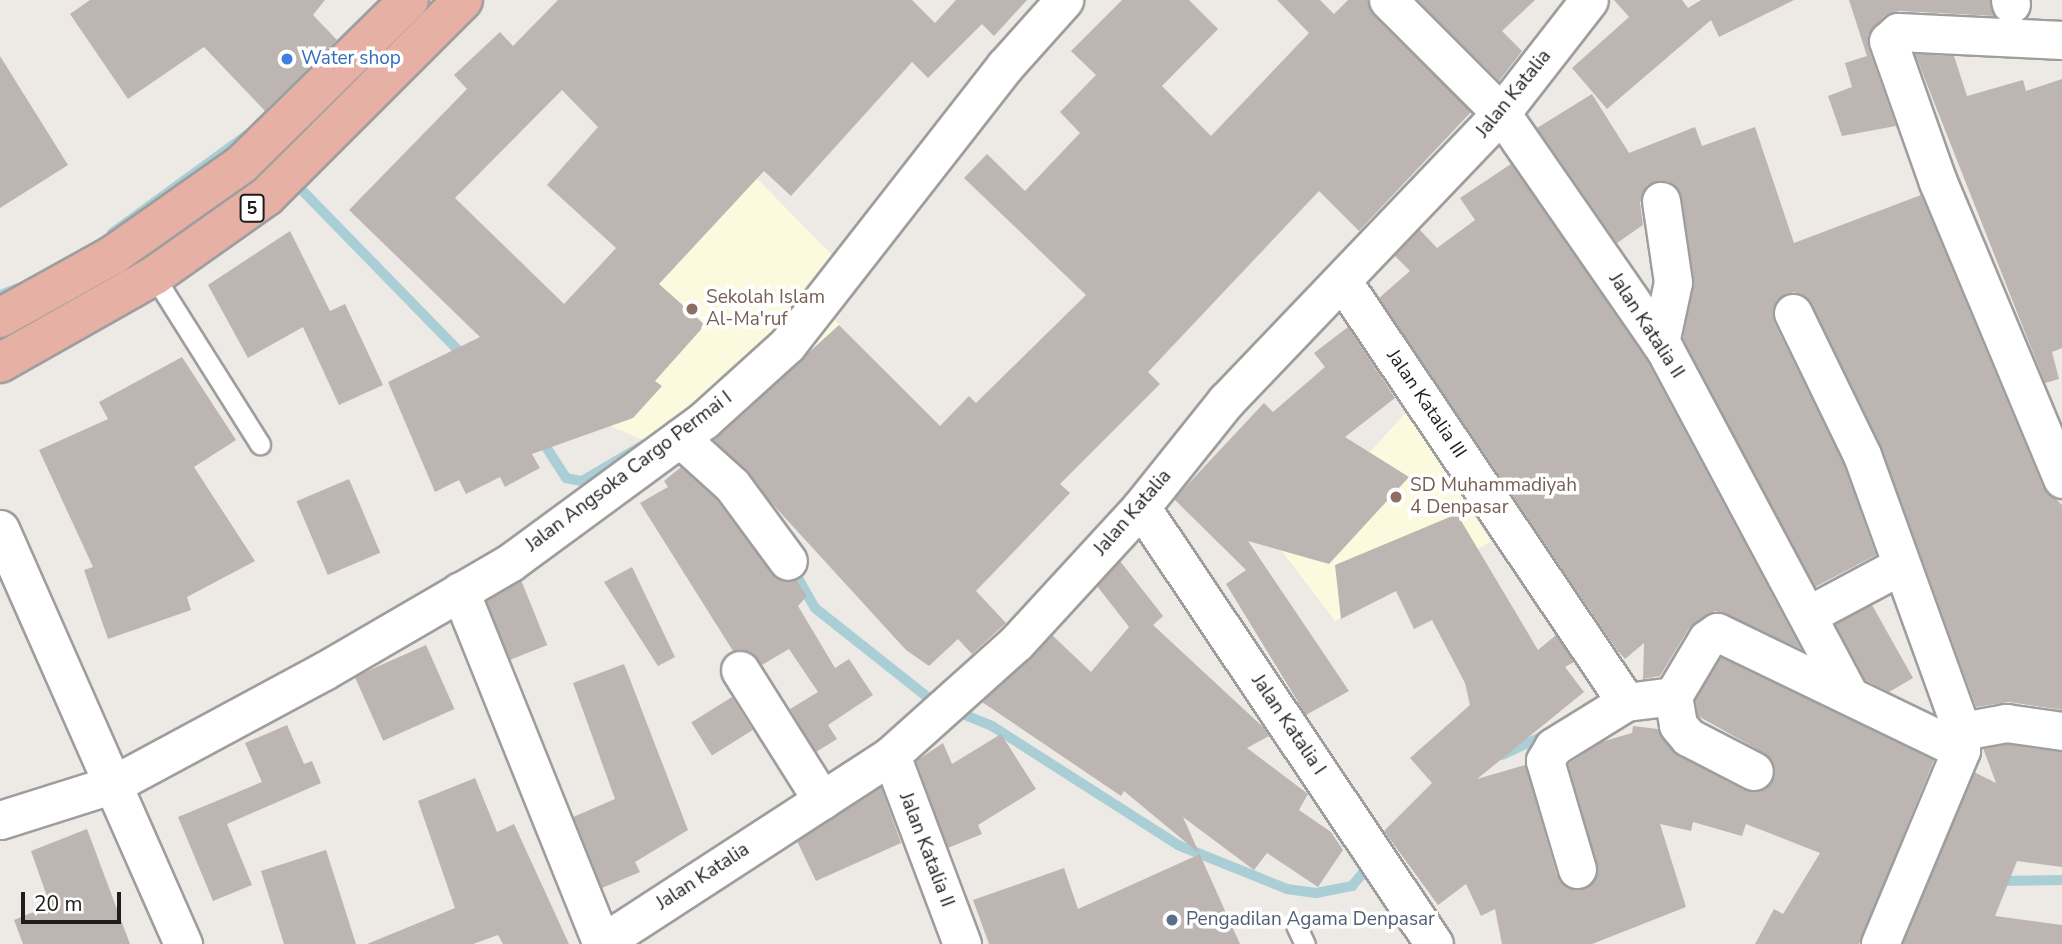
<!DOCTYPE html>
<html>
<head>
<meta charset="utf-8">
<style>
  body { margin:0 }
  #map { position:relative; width:2062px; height:944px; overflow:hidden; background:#ede9e4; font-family:"Nunito Sans",sans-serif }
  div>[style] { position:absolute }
  .education>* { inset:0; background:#fbfadf }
  .stream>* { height:10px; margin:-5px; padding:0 5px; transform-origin:5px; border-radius:5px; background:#a9ced6 }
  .building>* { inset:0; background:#bdb5b1; transform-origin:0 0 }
  .roads { filter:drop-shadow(2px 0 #9e9e9e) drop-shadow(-2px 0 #9e9e9e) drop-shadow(0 2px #9e9e9e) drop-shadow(0 -2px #9e9e9e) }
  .service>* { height:19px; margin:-9.5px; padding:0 9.5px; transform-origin:9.5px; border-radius:9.5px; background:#fff }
  .minor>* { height:37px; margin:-18.5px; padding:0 18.5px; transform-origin:18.5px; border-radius:18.5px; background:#fff }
  .trunk>* { height:38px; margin:-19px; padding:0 19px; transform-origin:19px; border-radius:19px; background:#e6b0a4 }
  .dots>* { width:19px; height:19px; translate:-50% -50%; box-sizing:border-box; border:4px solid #fff; border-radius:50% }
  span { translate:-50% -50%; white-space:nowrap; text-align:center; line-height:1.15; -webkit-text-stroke:7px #fff; paint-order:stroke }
  .shield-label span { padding:2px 5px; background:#fff; border:2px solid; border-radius:5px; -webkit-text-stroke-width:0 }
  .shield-label { font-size:18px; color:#1d1d1d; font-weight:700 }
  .shop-label { font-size:19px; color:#366cbe }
  .left { translate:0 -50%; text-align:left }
  .street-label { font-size:19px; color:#1d1d1d }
  .education-label { font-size:19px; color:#785e54 }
  .service-label { font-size:19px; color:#4e5e75 }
  .scale { position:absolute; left:21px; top:892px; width:100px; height:32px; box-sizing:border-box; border:4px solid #1d1d1d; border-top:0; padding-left:9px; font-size:21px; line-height:24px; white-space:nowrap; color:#1d1d1d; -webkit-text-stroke:5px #fff; paint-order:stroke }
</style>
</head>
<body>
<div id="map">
  <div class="education">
    <div style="clip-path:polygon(717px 138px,837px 260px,808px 293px,929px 416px,871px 473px,759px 357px,655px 445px,496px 378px)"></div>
    <div style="clip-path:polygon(1409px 409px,1491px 542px,1335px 621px,1281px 550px)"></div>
  </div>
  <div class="stream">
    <div style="left:294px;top:182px;width:243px;rotate:45.7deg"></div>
    <div style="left:112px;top:233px;width:167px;rotate:-36deg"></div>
    <div style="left:0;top:295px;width:19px;rotate:-21deg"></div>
    <div style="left:541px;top:439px;width:46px;rotate:57.3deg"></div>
    <div style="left:566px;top:478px;width:16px;rotate:11deg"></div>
    <div style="left:582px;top:481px;width:73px;rotate:-30.4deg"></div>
    <div style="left:791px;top:566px;width:48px;rotate:60.3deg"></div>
    <div style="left:815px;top:608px;width:153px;rotate:38.4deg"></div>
    <div style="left:953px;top:710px;width:42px;rotate:22.3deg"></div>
    <div style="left:992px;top:726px;width:221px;rotate:32.6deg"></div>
    <div style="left:1178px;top:845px;width:118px;rotate:22deg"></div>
    <div style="left:1287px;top:889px;width:29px;rotate:8deg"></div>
    <div style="left:1316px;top:893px;width:37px;rotate:-11deg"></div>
    <div style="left:1352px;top:886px;width:31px;rotate:-50deg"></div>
    <div style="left:1502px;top:755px;width:47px;rotate:-24.9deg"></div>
    <div style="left:1996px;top:881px;width:66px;rotate:-0.9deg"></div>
  </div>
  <div class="building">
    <div style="clip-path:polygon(90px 0,325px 0,313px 15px,337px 40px,265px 111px,204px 47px,128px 99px,70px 14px)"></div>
    <div style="clip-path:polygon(evenodd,558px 0,912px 0,935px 23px,956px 0,1027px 0,994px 36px,982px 24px,928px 78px,912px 62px,791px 196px,764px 171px,659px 284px,705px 325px,655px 381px,662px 386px,633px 418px,532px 454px,540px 468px,505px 487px,500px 477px,466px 494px,459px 480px,435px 492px,388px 382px,480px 337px,349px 210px,467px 89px,454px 75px,500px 32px,513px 46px,558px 0,562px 90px,598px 127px,547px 185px,616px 248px,564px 304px,455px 198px,562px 90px)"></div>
    <div style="clip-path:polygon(1122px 0,1189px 0,1218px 29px,1162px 86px,1211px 136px,1309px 33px,1277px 0,1320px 0,1334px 14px,1348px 0,1368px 0,1373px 15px,1471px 112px,1359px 231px,1319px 191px,1148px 372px,1160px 384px,1060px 484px,1070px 493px,976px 591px,1006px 623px,972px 654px,958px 639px,929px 666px,906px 650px,713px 439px,839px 325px,940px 426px,969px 396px,976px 403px,1086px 295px,964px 178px,987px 154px,1025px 191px,1080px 133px,1060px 112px,1096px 75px,1071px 51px)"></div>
    <div style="clip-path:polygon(1418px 0,1535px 0,1502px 31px,1522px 51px,1499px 81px)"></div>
    <div style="clip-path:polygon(1614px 0,1682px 0,1688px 8px,1701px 0,1794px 0,1719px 37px,1711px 20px,1607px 109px,1572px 68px,1629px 17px)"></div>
    <div style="clip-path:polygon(1849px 0,1990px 0,1994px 16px,1899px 11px,1884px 16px,1868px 35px,1868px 47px,1896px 126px,1842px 136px,1828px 96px,1852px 87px,1845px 63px,1867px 56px)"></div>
    <div style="clip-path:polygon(1915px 54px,1954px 56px,1967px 96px,2023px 80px,2026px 91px,2062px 79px,2062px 348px,2052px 352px,2059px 379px,2045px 383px)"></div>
    <div style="clip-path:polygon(0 56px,68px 165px,0 208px)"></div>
    <div style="clip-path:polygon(1592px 94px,1629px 153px,1695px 127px,1702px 146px,1755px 127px,1794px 243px,1921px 195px,2043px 487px,2062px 505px,2062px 710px,2009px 702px,1976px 707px,1881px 446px,1812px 304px,1794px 292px,1776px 301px,1774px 322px,1843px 463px,1876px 555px,1815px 587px,1683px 339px,1694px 279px,1678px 189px,1668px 181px,1647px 185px,1640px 203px,1643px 225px,1617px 243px,1537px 128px)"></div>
    <div style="clip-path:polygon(1511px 164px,1646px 359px,1801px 649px,1715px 611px,1689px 628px,1660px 676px,1643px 679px,1644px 643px,1625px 659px,1617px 650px,1379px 298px,1410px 271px,1394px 255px,1419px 229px,1437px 248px,1475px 220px,1460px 198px)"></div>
    <div style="clip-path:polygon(290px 231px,330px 311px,345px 304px,383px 385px,339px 405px,303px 327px,248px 358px,208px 285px)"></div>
    <div style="clip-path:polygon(1348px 327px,1395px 398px,1345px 437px,1409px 477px,1329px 564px,1248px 541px,1349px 691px,1306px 715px,1226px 584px,1246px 570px,1174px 499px,1264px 403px,1273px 412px,1325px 367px,1314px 353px)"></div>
    <div style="clip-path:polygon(182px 357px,236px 440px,194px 467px,255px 561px,187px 597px,191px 610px,108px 639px,84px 570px,93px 567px,39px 450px,108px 419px,99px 402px)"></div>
    <div style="clip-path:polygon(681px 467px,716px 499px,772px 574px,796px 580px,807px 596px,798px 606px,835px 668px,849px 659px,873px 695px,828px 725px,837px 739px,816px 752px,790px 709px,818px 692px,789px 649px,762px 665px,749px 651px,733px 651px,640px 503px,668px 487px,664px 481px)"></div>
    <div style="left:349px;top:479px;width:80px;height:57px;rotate:67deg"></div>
    <div style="clip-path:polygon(1457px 514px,1538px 650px,1556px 635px,1574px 662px,1565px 667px,1584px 692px,1477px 779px,1525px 765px,1557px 875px,1571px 889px,1592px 884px,1597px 864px,1568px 764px,1601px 742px,1632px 733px,1633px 726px,1658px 729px,1678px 755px,1744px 790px,1756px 792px,1772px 781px,1775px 769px,1764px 753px,1698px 716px,1695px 700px,1721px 657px,1934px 760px,1859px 944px,1755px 944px,1774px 909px,1783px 914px,1820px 853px,1746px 824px,1742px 836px,1693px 822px,1691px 831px,1660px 824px,1686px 907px,1592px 944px,1502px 944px,1495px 909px,1481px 916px,1466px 884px,1438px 905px,1384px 831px,1432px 783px,1410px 758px,1470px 705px,1465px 683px,1432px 620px,1414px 629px,1396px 591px,1341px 619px,1335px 565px)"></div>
    <div style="clip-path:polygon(1120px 561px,1163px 616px,1153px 625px,1263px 727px,1269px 736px,1247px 748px,1308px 794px,1299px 810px,1331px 832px,1343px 850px,1318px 887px,1267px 853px,1254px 870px,1183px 817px,1240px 944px,989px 944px,973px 900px,1064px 868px,1078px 909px,1200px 854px,1124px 791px,1121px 796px,982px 702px,1052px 635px,1091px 672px,1129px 627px,1097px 586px)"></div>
    <div style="clip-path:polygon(632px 567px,675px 657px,658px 666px,604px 582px)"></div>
    <div style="left:521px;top:580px;width:70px;height:41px;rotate:68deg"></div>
    <div style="clip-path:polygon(1872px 605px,1913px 678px,1889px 692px,1865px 680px,1835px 624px)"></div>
    <div style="left:426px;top:645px;width:70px;height:78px;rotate:66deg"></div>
    <div style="clip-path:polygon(624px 664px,688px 830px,635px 862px,640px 872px,602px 888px,573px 817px,615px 799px,573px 683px)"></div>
    <div style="left:732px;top:697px;width:39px;height:48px;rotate:58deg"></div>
    <div style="clip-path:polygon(287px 725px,304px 764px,312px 761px,321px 783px,227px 824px,252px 885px,213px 901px,178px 817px,262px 782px,245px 743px)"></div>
    <div style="clip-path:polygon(1001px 734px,1036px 789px,978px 825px,982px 834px,948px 848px,916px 761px,943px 743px,952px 764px)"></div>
    <div style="clip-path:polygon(2006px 744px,2062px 752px,2062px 867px,2017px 861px,1995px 916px,2062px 925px,2062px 944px,1903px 944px,1974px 772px,1996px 783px,1983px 748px)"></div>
    <div style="clip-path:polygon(475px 778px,497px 832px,514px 824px,569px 944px,503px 944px,498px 935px,473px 944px,367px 944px,455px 908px,418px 801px)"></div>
    <div style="clip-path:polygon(881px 787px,901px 843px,816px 881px,797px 841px)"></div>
    <div style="clip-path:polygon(87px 829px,130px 944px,23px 944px,14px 920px,50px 905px,31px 851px)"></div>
    <div style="clip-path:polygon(326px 850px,356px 944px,284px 944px,261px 871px)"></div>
  </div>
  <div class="roads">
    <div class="service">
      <div style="left:154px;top:276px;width:199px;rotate:57.8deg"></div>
      <div style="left:1296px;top:925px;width:21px;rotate:65deg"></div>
    </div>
    <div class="minor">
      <div style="left:1388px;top:0;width:160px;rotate:45deg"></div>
      <div style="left:1501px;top:113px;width:286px;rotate:55.3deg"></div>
      <div style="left:1664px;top:348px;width:389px;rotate:61.9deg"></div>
      <div style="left:2010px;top:0;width:4px;rotate:76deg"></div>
      <div style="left:2062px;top:40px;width:164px;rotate:-177.2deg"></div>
      <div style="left:1898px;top:32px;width:13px;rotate:138deg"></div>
      <div style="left:1888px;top:41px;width:150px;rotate:70.5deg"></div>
      <div style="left:1938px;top:182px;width:322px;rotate:67.3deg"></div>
      <div style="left:1343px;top:282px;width:506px;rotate:56.03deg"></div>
      <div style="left:1793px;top:313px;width:158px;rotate:64.1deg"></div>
      <div style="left:1862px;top:455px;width:294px;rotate:70.1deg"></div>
      <div style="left:1962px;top:731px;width:19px;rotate:93deg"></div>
      <div style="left:1961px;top:750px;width:210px;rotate:112.7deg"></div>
      <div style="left:1660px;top:343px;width:62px;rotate:-78deg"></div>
      <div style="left:1673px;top:282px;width:82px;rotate:-98.4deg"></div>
      <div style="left:680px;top:438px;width:70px;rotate:42.1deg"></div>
      <div style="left:732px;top:485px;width:94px;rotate:53.6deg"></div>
      <div style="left:1141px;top:507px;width:526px;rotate:56.16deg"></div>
      <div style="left:0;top:529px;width:454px;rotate:66.2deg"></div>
      <div style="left:460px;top:591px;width:380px;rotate:68.1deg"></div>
      <div style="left:1808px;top:615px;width:102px;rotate:-28.1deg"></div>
      <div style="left:740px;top:670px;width:154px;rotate:57.8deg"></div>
      <div style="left:1673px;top:696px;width:29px;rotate:80deg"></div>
      <div style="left:1678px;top:725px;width:16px;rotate:50deg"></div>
      <div style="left:1688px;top:737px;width:74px;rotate:27.3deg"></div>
      <div style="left:1962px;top:731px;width:45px;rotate:-10.3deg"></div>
      <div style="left:2006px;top:723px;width:57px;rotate:8.1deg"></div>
      <div style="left:891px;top:755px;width:202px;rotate:69.4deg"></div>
      <div style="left:0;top:820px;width:120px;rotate:-17.5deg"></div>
      <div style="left:114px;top:784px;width:238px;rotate:-28.3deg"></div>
      <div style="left:324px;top:671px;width:216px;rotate:-30.2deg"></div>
      <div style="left:511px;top:562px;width:240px;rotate:-36.3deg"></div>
      <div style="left:704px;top:420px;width:112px;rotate:-42.1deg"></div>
      <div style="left:787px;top:345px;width:354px;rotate:-52deg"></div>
      <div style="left:1005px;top:66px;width:89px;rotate:-48.2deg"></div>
      <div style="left:1577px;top:869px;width:113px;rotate:-106.5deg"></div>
      <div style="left:1545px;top:761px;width:16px;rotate:-60deg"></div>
      <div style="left:1553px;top:747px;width:86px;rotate:-31.7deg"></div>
      <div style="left:1626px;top:702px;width:47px;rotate:-7.3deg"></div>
      <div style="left:1673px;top:696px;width:66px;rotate:-59.2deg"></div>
      <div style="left:1707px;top:639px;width:12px;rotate:-35deg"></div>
      <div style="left:1717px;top:632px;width:271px;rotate:25.8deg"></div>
      <div style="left:602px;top:943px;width:345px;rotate:-33deg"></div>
      <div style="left:891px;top:755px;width:168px;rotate:-41.9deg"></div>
      <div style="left:1016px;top:643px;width:185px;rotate:-47.4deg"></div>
      <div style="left:1141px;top:507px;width:136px;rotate:-51.3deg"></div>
      <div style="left:1226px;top:401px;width:398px;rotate:-46.3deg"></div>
      <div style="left:1501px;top:113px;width:143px;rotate:-52.1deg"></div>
    </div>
    <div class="trunk">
      <div style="left:0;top:318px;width:129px;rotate:-29.1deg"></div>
      <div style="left:113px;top:255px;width:158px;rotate:-35.2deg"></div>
      <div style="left:242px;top:164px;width:234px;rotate:-44.5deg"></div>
      <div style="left:0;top:363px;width:177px;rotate:-29.5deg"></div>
      <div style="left:154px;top:276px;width:138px;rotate:-35.3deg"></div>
      <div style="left:267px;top:196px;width:277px;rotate:-45deg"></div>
    </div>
  </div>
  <div class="dots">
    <div style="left:287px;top:59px;background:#3f7fe0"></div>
    <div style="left:692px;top:309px;background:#8d6e63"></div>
    <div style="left:1396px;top:497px;background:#8d6e63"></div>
    <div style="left:1172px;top:920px;background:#5c6f8a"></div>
  </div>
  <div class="shield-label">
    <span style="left:252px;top:208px">5</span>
  </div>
  <div class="shop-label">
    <span class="left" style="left:301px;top:59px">Water shop</span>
  </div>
  <div class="street-label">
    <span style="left:1514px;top:94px;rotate:-51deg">Jalan Katalia</span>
    <span style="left:1646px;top:326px;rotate:57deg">Jalan Katalia II</span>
    <span style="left:1426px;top:404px;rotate:56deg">Jalan Katalia III</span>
    <span style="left:629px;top:472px;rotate:-37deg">Jalan Angsoka Cargo Permai I</span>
    <span style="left:1133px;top:513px;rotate:-49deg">Jalan Katalia</span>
    <span style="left:1288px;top:725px;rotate:56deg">Jalan Katalia I</span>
    <span style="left:926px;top:850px;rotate:69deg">Jalan Katalia II</span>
    <span style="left:703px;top:877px;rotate:-33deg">Jalan Katalia</span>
  </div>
  <div class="education-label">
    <span class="left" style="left:706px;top:309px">Sekolah Islam<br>Al-Ma'ruf</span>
    <span class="left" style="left:1410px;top:497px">SD Muhammadiyah<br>4 Denpasar</span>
  </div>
  <div class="service-label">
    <span class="left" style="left:1186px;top:920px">Pengadilan Agama Denpasar</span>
  </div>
  <div class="scale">20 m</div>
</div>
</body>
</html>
